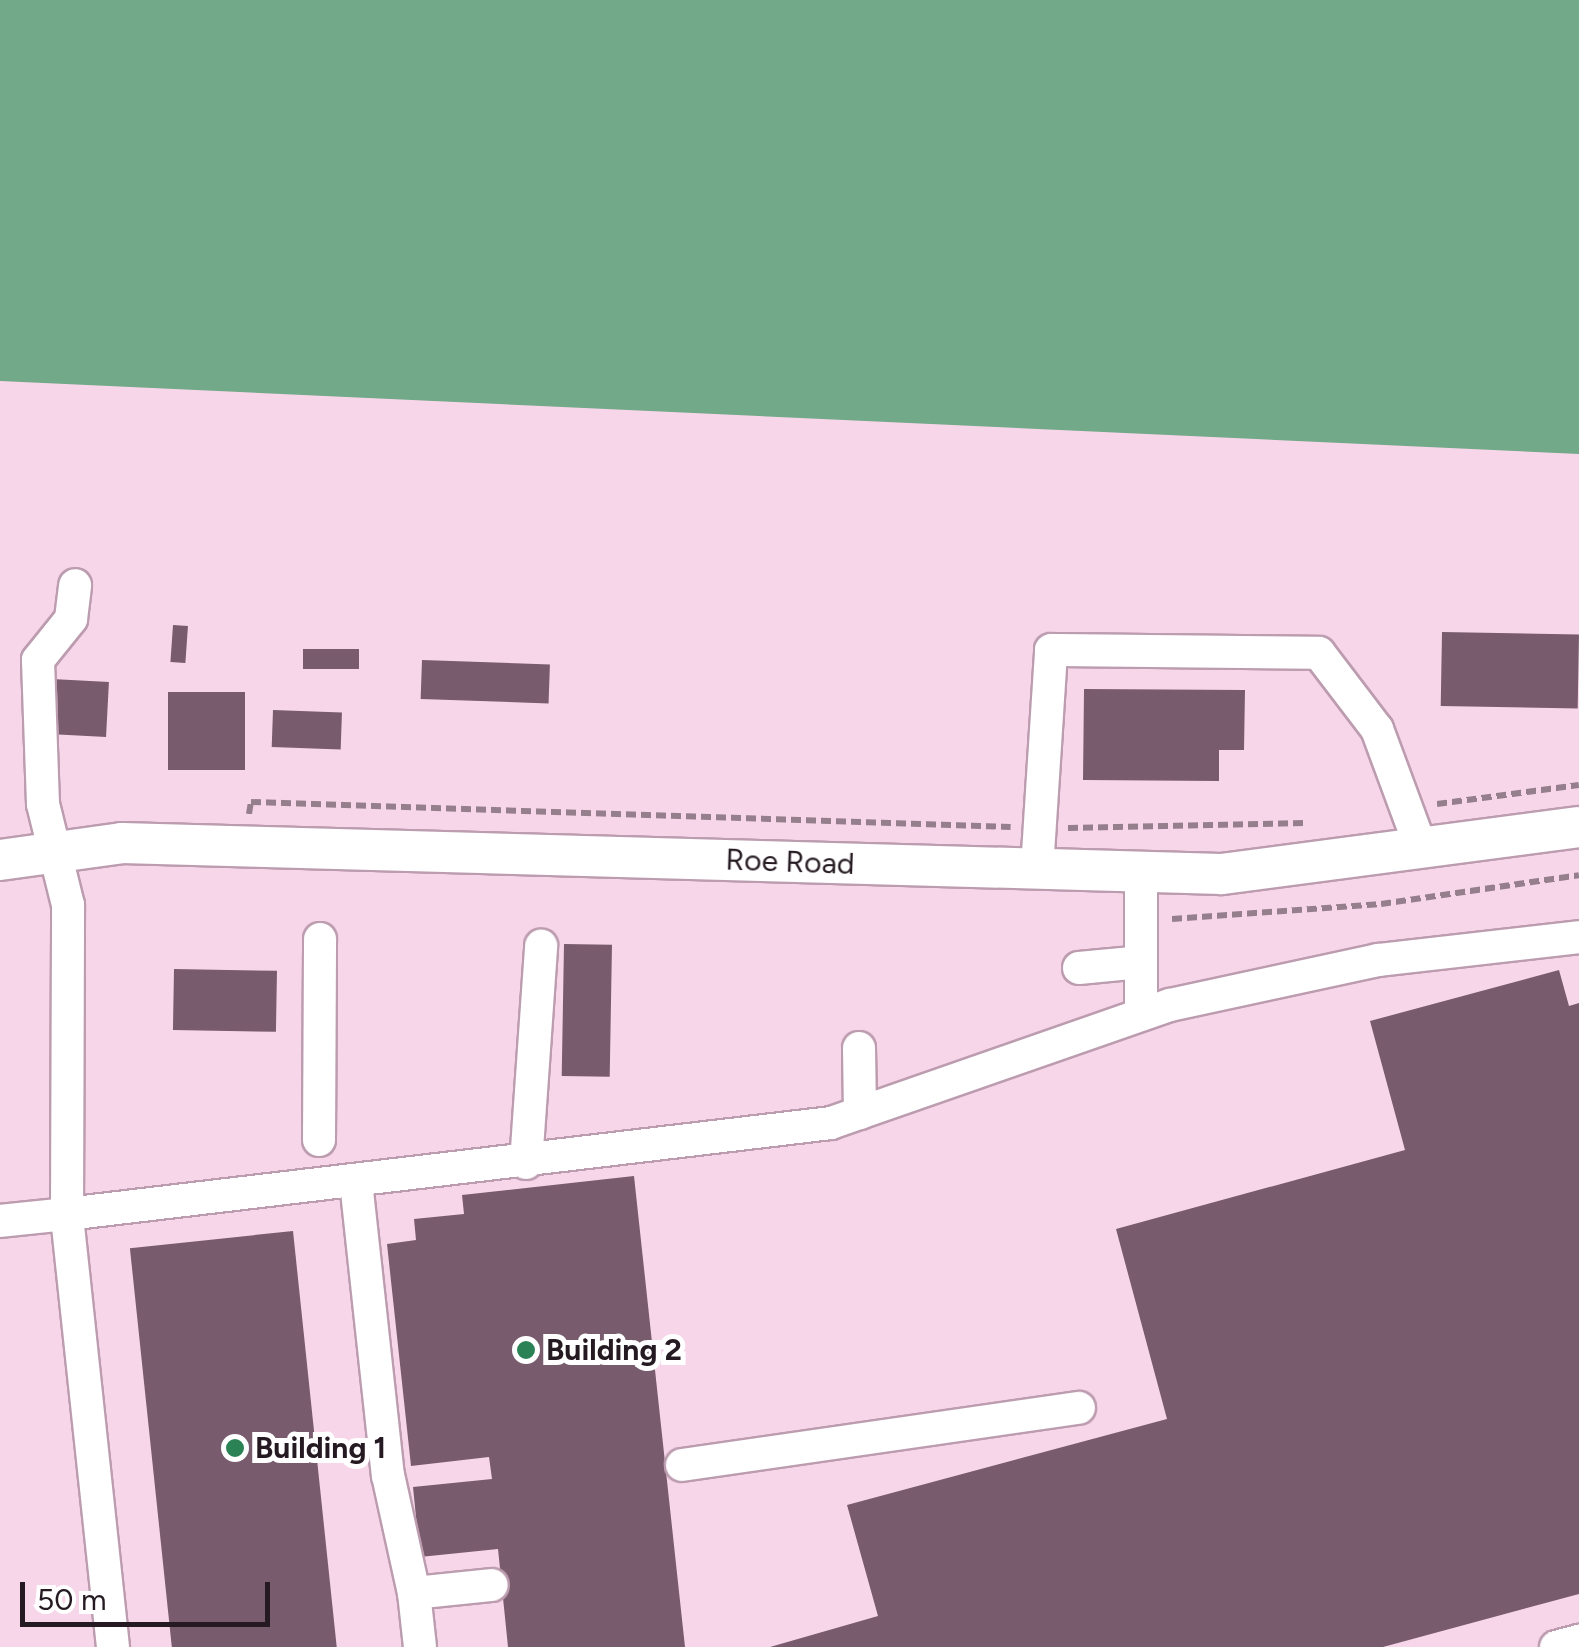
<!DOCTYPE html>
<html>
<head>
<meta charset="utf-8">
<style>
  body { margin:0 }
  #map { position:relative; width:1579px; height:1647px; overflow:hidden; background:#f8d6ea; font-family:Figtree,sans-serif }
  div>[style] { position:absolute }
  .water>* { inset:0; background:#72a988 }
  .building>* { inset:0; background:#785b6d; transform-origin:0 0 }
  .path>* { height:6px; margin-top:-3px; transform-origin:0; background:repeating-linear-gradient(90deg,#967f8d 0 10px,transparent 0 15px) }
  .roads { filter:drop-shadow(2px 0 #bc9caf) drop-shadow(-2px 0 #bc9caf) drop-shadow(0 2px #bc9caf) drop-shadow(0 -2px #bc9caf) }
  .minor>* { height:32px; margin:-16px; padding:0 16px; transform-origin:16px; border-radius:16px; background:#fff }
  .major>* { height:40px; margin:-20px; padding:0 20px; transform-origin:20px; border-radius:20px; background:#fff }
  .dots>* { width:28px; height:28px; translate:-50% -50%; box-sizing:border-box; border:5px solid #fff; border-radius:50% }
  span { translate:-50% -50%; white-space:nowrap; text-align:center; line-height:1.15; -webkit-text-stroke:10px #fff; paint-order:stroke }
  .street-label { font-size:30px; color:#251a21 }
  .poi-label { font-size:30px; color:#251a21; font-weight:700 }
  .left { translate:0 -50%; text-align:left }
  .scale { position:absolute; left:20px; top:1582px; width:250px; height:45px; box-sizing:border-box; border:5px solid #251a21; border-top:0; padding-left:12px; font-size:30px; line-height:35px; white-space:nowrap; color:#251a21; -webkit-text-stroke:8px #fff; paint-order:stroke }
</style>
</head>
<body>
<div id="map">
  <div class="water">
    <div style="clip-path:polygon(0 0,1579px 0,1579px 454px,0 381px)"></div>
  </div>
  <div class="building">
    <div style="left:173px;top:625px;width:15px;height:37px;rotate:4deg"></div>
    <div style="left:1442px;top:632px;width:137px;height:74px;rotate:1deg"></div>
    <div style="left:303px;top:649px;width:56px;height:20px"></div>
    <div style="left:422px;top:660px;width:128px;height:39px;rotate:2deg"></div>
    <div style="left:52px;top:679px;width:57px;height:55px;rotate:3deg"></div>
    <div style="clip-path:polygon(1084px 689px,1245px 690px,1244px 750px,1219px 750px,1219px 781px,1083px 780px)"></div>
    <div style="left:168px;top:692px;width:77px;height:78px"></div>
    <div style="left:273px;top:710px;width:69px;height:37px;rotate:2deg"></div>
    <div style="left:564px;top:944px;width:48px;height:132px;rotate:1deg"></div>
    <div style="left:174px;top:969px;width:103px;height:61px;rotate:1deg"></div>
    <div style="clip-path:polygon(1559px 970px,1569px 1006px,1579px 1003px,1579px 1594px,1383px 1647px,770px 1647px,878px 1616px,847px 1505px,1167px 1419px,1116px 1229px,1405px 1150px,1370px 1021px)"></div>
    <div style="clip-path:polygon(634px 1176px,685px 1647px,508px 1647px,498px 1549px,420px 1557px,413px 1487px,492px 1479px,489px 1457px,411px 1466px,387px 1244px,416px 1240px,414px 1219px,464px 1214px,462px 1195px)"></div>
    <div style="left:293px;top:1231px;width:419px;height:164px;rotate:84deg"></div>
  </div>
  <div class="path">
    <div style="left:1437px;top:804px;width:143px;rotate:-7.6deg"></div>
    <div style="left:249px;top:814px;width:12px;rotate:-81deg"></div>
    <div style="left:251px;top:802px;width:760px;rotate:1.88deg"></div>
    <div style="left:1068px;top:828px;width:237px;rotate:-1.2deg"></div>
    <div style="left:1172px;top:919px;width:210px;rotate:-4.1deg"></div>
    <div style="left:1381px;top:904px;width:200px;rotate:-8.3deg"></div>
  </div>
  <div class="roads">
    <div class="minor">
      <div style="left:1037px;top:869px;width:219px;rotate:-86.3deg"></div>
      <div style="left:1051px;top:650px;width:268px;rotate:0.6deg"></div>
      <div style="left:1319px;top:653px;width:96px;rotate:52.7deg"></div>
      <div style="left:1377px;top:729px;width:127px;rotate:69.7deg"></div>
      <div style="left:1079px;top:968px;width:62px;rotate:-5.5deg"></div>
      <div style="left:1141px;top:1014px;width:143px;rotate:-90deg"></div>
      <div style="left:859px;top:1048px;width:65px;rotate:89.1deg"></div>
      <div style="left:319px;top:1140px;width:201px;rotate:-89.7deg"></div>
      <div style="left:526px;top:1163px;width:218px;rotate:-86deg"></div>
      <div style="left:356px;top:1182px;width:295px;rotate:83.8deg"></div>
      <div style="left:388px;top:1475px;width:121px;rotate:77.6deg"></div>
      <div style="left:0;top:1221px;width:67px;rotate:-6deg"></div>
      <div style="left:67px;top:1214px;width:309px;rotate:-89.8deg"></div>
      <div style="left:68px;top:905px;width:104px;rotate:-103.9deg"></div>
      <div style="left:43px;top:804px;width:144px;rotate:-92deg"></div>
      <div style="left:38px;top:660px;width:53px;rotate:-51.2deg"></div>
      <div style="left:71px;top:619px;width:34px;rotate:-83deg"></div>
      <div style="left:682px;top:1465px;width:401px;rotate:-8.2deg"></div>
      <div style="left:113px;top:1647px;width:435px;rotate:-96.1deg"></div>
      <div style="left:67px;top:1214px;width:769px;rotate:-6.79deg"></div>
      <div style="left:831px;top:1123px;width:359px;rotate:-19.2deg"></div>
      <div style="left:1170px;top:1005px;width:213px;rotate:-12.2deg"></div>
      <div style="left:1378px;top:960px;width:202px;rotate:-6.5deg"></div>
      <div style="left:420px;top:1647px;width:54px;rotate:-96.3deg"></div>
      <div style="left:414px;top:1593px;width:78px;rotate:-5.9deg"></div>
      <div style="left:1556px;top:1647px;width:24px;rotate:-15deg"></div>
    </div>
    <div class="major">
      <div style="left:0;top:860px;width:123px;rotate:-7.9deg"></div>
      <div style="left:122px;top:843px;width:1100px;rotate:1.61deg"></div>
      <div style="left:1222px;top:874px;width:360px;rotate:-7.5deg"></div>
    </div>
  </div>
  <div class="dots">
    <div style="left:526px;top:1350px;background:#2b8255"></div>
    <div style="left:235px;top:1448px;background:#2b8255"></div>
  </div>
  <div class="street-label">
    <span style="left:790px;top:862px;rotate:2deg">Roe Road</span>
  </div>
  <div class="poi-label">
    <span class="left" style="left:546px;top:1350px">Building 2</span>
    <span class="left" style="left:255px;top:1448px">Building 1</span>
  </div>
  <div class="scale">50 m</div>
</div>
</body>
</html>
